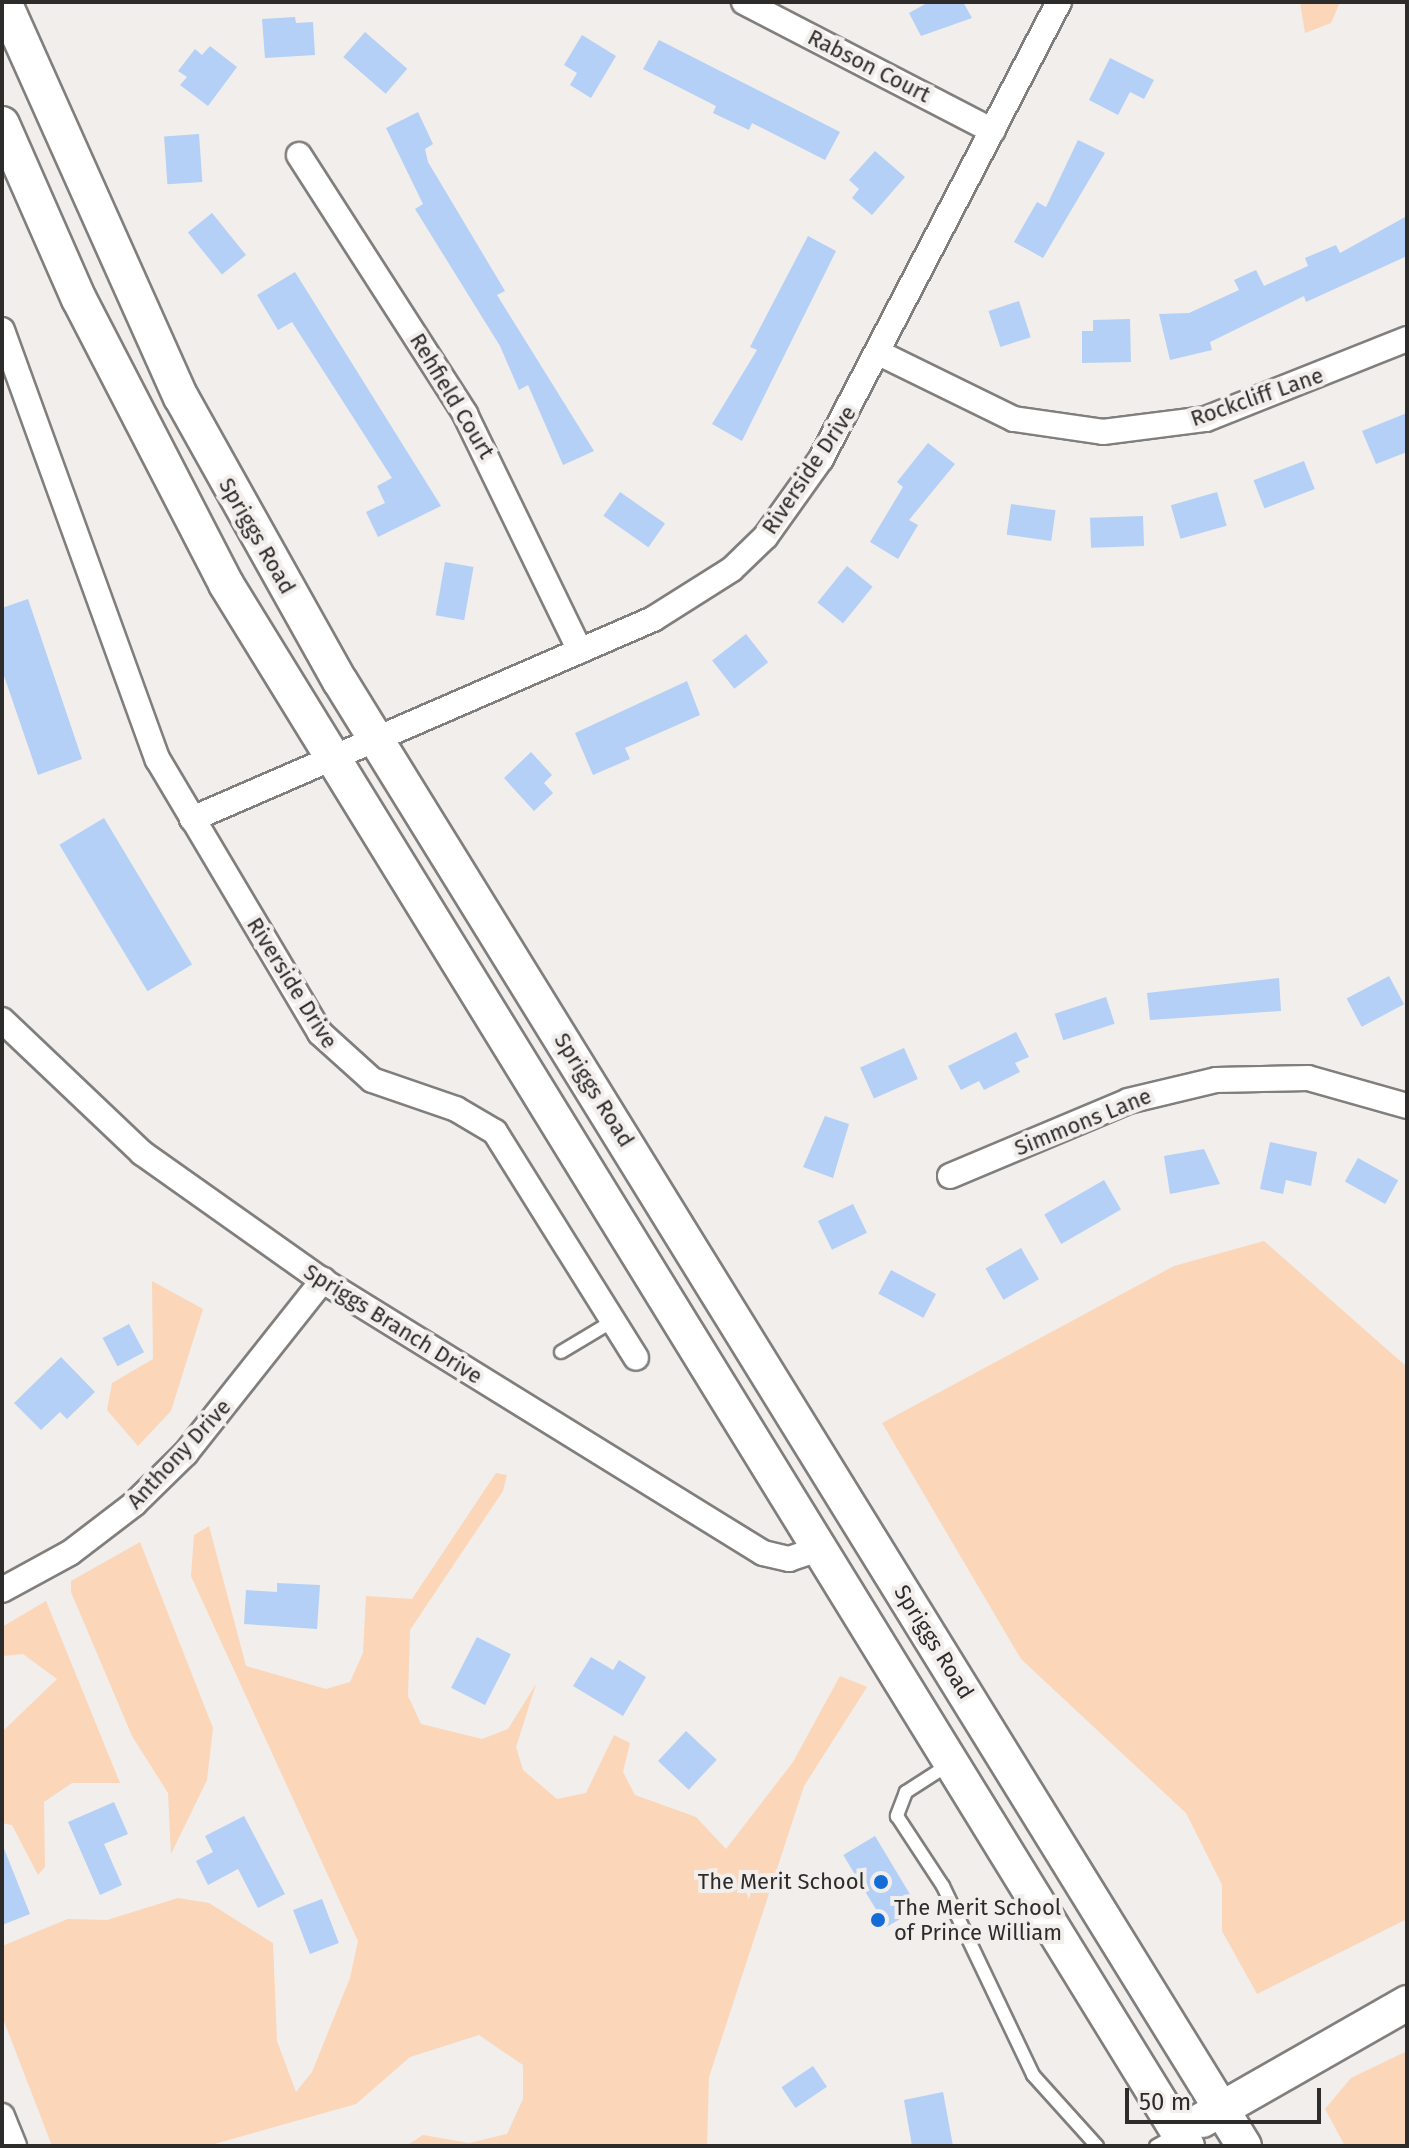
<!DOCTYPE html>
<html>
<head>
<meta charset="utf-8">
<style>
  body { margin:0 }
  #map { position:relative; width:1409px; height:2148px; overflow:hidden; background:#f1eeeb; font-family:"Fira Sans",sans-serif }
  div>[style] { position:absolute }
  .green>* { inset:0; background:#fbd6b8 }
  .building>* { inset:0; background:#b4d0f6; transform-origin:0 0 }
  .roads { filter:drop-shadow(2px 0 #817f7d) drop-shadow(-2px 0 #817f7d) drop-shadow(0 2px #817f7d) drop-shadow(0 -2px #817f7d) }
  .lane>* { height:12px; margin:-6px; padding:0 6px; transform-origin:6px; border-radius:6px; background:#fff }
  .street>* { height:24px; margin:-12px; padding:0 12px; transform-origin:12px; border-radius:12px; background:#fff }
  .secondary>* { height:34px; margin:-17px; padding:0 17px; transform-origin:17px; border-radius:17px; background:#fff }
  .dots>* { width:22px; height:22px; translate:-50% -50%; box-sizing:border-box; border:4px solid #f1eeeb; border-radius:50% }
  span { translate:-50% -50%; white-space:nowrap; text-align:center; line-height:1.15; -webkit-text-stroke:8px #f1eeeb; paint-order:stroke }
  .street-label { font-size:22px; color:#2d2c2b }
  .poi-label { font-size:22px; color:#2d2c2b }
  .right { translate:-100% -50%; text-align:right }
  .left { translate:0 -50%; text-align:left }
  .frame { position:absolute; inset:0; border:4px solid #2d2c2b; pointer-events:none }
  .scale { position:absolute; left:1125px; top:2088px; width:196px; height:36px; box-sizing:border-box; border:4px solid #2d2c2b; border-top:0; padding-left:10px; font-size:24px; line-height:28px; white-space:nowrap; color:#2d2c2b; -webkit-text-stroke:6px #f1eeeb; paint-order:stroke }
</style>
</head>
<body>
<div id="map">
  <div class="green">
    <div style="clip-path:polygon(1300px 2px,1340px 2px,1331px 23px,1305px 33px)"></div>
    <div style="clip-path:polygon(1264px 1241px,1407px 1367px,1407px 1919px,1257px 1994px,1222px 1931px,1222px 1885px,1186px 1813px,1021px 1659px,882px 1423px,1174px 1266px)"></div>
    <div style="clip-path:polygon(152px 1281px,203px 1309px,171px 1411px,138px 1446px,107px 1410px,112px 1383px,153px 1359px)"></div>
    <div style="clip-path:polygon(496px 1473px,507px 1475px,503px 1491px,410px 1630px,408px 1696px,421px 1724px,482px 1739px,508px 1729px,536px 1684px,516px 1747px,523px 1770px,557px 1799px,586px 1793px,614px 1735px,630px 1743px,623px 1772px,635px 1795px,696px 1817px,726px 1849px,793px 1762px,840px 1676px,867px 1687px,804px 1786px,709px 2077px,707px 2146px,406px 2146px,423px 2135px,469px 2143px,507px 2134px,523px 2099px,523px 2065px,479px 2035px,410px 2057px,356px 2104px,207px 2146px,52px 2146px,2px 2016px,2px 1946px,68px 1919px,107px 1920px,178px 1898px,209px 1903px,273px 1943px,277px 2041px,296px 2092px,312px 2072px,350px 1978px,358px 1941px,191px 1576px,194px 1535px,209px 1526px,246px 1666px,326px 1689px,350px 1682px,363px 1653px,366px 1596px,412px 1599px)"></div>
    <div style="clip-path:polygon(140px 1542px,213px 1728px,207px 1780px,171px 1854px,168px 1793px,132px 1736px,71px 1592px,71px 1581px)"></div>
    <div style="clip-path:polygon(46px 1601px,120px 1783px,72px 1783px,44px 1802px,45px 1867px,38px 1875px,12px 1825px,2px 1823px,2px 1743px,4px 1730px,57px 1679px,23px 1654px,2px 1656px,2px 1627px)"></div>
    <div style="clip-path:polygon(1407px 2051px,1407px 2146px,1345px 2146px,1325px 2109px,1351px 2078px)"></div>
  </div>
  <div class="building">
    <div style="clip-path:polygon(929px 2px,963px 2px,972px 18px,921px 36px,909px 13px)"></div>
    <div style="clip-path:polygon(295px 17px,296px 23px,313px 22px,315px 55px,265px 58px,262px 19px)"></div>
    <div style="left:365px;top:32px;width:56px;height:33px;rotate:41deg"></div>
    <div style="clip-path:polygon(582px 35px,616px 56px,591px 98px,570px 85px,577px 73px,564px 65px)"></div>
    <div style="clip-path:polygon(659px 40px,840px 132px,825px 160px,752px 123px,749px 130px,713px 113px,716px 106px,643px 69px)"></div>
    <div style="clip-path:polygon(210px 46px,237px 67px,208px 106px,180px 85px,187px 77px,178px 71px,195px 49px,202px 55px)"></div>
    <div style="clip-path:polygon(1110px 58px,1154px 80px,1144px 99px,1130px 92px,1118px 115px,1089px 100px)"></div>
    <div style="clip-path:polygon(418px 112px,433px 144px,425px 149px,428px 162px,505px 291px,497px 295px,594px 451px,563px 465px,528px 385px,519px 390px,500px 346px,415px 209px,423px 204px,386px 128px)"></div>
    <div style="left:199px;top:134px;width:48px;height:35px;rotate:86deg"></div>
    <div style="clip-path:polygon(1078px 140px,1105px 153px,1043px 258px,1014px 242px,1037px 202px,1046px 207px)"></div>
    <div style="clip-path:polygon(875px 151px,905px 177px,872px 215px,852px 198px,859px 189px,849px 180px)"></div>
    <div style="left:212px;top:213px;width:54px;height:31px;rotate:51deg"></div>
    <div style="clip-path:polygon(1407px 216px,1407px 256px,1306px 302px,1304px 296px,1210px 342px,1212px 350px,1170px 360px,1159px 314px,1189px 313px,1239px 290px,1234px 280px,1256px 270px,1264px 286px,1308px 266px,1305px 258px,1336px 245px,1340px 253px)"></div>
    <div style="clip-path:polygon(808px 236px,836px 251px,742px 441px,712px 424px,757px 350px,750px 347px)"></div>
    <div style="clip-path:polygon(295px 272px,441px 506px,378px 537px,366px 512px,385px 503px,377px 486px,392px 478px,292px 322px,278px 330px,257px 295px)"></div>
    <div style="left:1019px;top:301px;width:38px;height:32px;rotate:72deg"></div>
    <div style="clip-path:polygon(1130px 319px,1131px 362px,1082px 363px,1082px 331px,1093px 331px,1093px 320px)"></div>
    <div style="clip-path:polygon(1407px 413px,1407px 452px,1376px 464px,1362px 431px)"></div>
    <div style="clip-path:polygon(928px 443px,955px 464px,909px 520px,918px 525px,898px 559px,870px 542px,903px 487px,897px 482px)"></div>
    <div style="left:1304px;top:461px;width:30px;height:54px;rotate:69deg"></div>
    <div style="left:620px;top:492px;width:55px;height:29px;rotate:35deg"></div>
    <div style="left:1217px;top:492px;width:35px;height:48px;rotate:74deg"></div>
    <div style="left:1011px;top:504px;width:45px;height:31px;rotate:8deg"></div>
    <div style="left:1143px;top:516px;width:30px;height:53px;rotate:88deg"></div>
    <div style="left:445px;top:562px;width:29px;height:54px;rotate:10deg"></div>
    <div style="left:847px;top:566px;width:33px;height:47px;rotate:39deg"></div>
    <div style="clip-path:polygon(28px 599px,82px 759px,38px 775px,2px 670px,2px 608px)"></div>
    <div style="left:746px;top:634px;width:36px;height:43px;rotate:52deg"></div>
    <div style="clip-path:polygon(687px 681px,700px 715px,625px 748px,630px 759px,593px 775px,575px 733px)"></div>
    <div style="clip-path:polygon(531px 752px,552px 775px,544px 783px,553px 793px,534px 811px,504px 778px)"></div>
    <div style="left:104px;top:818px;width:171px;height:52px;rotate:59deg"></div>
    <div style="left:1389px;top:976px;width:32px;height:48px;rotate:62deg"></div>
    <div style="clip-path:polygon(1279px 978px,1281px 1011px,1150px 1020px,1147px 993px)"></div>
    <div style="left:1106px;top:997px;width:28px;height:54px;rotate:72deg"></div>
    <div style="clip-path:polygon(1016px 1032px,1029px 1057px,1015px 1063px,1020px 1072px,984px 1090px,979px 1081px,961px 1090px,948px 1066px)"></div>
    <div style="left:904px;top:1048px;width:34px;height:48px;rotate:66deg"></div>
    <div style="clip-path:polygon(825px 1116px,849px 1124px,833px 1178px,803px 1167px)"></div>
    <div style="clip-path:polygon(1270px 1142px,1317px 1152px,1311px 1186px,1286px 1180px,1283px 1194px,1260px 1189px)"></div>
    <div style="clip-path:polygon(1204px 1149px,1220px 1184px,1170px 1194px,1164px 1156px)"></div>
    <div style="left:1358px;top:1158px;width:46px;height:27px;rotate:29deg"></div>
    <div style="left:1104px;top:1180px;width:34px;height:69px;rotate:60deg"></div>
    <div style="left:853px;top:1204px;width:32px;height:39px;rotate:64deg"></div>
    <div style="left:1021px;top:1248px;width:36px;height:41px;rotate:60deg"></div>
    <div style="left:891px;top:1270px;width:51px;height:27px;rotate:28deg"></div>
    <div style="left:129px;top:1324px;width:32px;height:30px;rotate:62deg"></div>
    <div style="clip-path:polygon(61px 1357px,95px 1392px,67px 1419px,60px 1412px,41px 1430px,14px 1403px)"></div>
    <div style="clip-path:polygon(277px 1583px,320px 1585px,317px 1629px,244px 1624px,246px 1590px,277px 1592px)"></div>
    <div style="left:477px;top:1637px;width:38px;height:57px;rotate:27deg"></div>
    <div style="clip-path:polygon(591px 1657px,613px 1670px,619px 1660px,646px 1677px,623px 1716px,573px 1686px)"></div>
    <div style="left:686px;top:1731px;width:42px;height:41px;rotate:43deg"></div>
    <div style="clip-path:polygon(114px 1802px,128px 1834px,104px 1844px,122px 1885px,100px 1895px,68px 1822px)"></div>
    <div style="clip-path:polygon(244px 1816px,285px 1894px,258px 1908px,238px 1869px,208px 1885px,196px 1861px,213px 1852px,205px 1836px)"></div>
    <div style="left:875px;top:1836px;width:84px;height:37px;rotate:59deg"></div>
    <div style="clip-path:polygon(3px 1846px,30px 1914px,2px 1925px,2px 1847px)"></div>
    <div style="left:322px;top:1899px;width:47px;height:31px;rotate:69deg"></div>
    <div style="left:813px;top:2066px;width:25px;height:38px;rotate:56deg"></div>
    <div style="clip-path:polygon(943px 2092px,953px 2146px,912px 2146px,904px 2100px)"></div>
  </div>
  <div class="roads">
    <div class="lane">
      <div style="left:561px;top:1352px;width:61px;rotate:-30.8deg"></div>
      <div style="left:951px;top:1763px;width:54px;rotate:147.2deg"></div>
      <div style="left:906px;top:1792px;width:26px;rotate:111deg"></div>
      <div style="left:897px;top:1816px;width:84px;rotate:56.7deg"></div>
      <div style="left:943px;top:1886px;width:209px;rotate:64.5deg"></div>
      <div style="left:1033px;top:2075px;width:96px;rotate:48deg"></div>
      <div style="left:1156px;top:2146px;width:23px;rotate:-29deg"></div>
    </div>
    <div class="street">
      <div style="left:744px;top:2px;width:280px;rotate:27.4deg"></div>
      <div style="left:299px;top:155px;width:308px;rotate:57.3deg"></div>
      <div style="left:465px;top:414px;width:263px;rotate:64.1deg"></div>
      <div style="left:2px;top:330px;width:457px;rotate:70.1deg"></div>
      <div style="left:158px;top:760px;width:317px;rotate:59.3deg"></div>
      <div style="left:320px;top:1033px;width:70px;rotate:42.1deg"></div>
      <div style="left:372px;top:1080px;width:89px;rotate:19deg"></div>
      <div style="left:456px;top:1109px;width:45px;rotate:30.5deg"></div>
      <div style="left:495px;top:1132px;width:266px;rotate:58deg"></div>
      <div style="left:879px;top:353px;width:150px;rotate:26.1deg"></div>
      <div style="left:1014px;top:419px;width:90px;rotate:8.3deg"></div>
      <div style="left:1103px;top:432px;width:104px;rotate:-7.2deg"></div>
      <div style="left:1206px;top:419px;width:216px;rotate:-21.7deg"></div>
      <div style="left:192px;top:819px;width:503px;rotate:-23.45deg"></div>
      <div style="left:653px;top:619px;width:93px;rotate:-32.3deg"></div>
      <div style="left:732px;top:569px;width:47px;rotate:-44.1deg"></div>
      <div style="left:766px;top:536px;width:95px;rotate:-54.5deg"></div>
      <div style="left:821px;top:459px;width:515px;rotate:-62.49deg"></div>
      <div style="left:2px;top:1020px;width:193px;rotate:43.5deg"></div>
      <div style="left:142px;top:1153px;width:218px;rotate:35.3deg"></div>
      <div style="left:320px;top:1279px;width:521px;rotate:31.74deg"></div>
      <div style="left:763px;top:1553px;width:27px;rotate:13deg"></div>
      <div style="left:789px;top:1559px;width:36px;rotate:-19deg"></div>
      <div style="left:950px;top:1176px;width:193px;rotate:-22.8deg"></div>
      <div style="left:1128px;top:1101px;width:90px;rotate:-13.4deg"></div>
      <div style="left:1216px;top:1080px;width:92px;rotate:-1.2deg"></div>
      <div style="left:1308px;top:1078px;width:103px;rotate:15.8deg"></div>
      <div style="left:2px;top:1590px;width:77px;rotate:-28.6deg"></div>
      <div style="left:70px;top:1553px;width:81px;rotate:-37.4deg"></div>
      <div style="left:134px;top:1504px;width:73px;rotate:-44.4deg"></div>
      <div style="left:186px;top:1453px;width:221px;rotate:-51.6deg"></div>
      <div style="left:2px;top:2116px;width:32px;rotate:68deg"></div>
    </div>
    <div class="secondary">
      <div style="left:4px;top:2px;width:433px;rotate:65.9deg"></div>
      <div style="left:181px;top:397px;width:325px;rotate:60.8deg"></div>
      <div style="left:340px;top:681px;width:1721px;rotate:58.32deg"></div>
      <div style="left:2px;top:124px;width:191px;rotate:66.3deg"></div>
      <div style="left:79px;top:299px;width:321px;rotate:62.7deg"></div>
      <div style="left:226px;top:584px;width:1834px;rotate:58.4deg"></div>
      <div style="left:1202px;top:2120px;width:236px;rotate:-29.7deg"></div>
    </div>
  </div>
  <div class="dots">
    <div style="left:881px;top:1882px;background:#146cd6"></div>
    <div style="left:878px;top:1920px;background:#146cd6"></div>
  </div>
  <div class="street-label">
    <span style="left:869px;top:66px;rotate:27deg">Rabson Court</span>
    <span style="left:452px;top:396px;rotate:59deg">Rehfield Court</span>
    <span style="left:1257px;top:397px;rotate:-19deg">Rockcliff Lane</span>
    <span style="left:809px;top:470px;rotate:-56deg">Riverside Drive</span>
    <span style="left:257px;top:536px;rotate:60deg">Spriggs Road</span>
    <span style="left:292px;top:983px;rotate:58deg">Riverside Drive</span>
    <span style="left:594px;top:1090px;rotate:58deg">Spriggs Road</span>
    <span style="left:1083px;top:1122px;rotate:-22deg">Simmons Lane</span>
    <span style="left:393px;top:1324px;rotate:32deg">Spriggs Branch Drive</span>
    <span style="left:179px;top:1454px;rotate:-47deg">Anthony Drive</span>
    <span style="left:934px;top:1642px;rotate:58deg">Spriggs Road</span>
  </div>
  <div class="poi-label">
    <span class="right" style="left:865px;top:1882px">The Merit School</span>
    <span class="left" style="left:894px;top:1920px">The Merit School<br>of Prince William</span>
  </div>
  <div class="frame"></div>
  <div class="scale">50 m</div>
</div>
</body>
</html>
